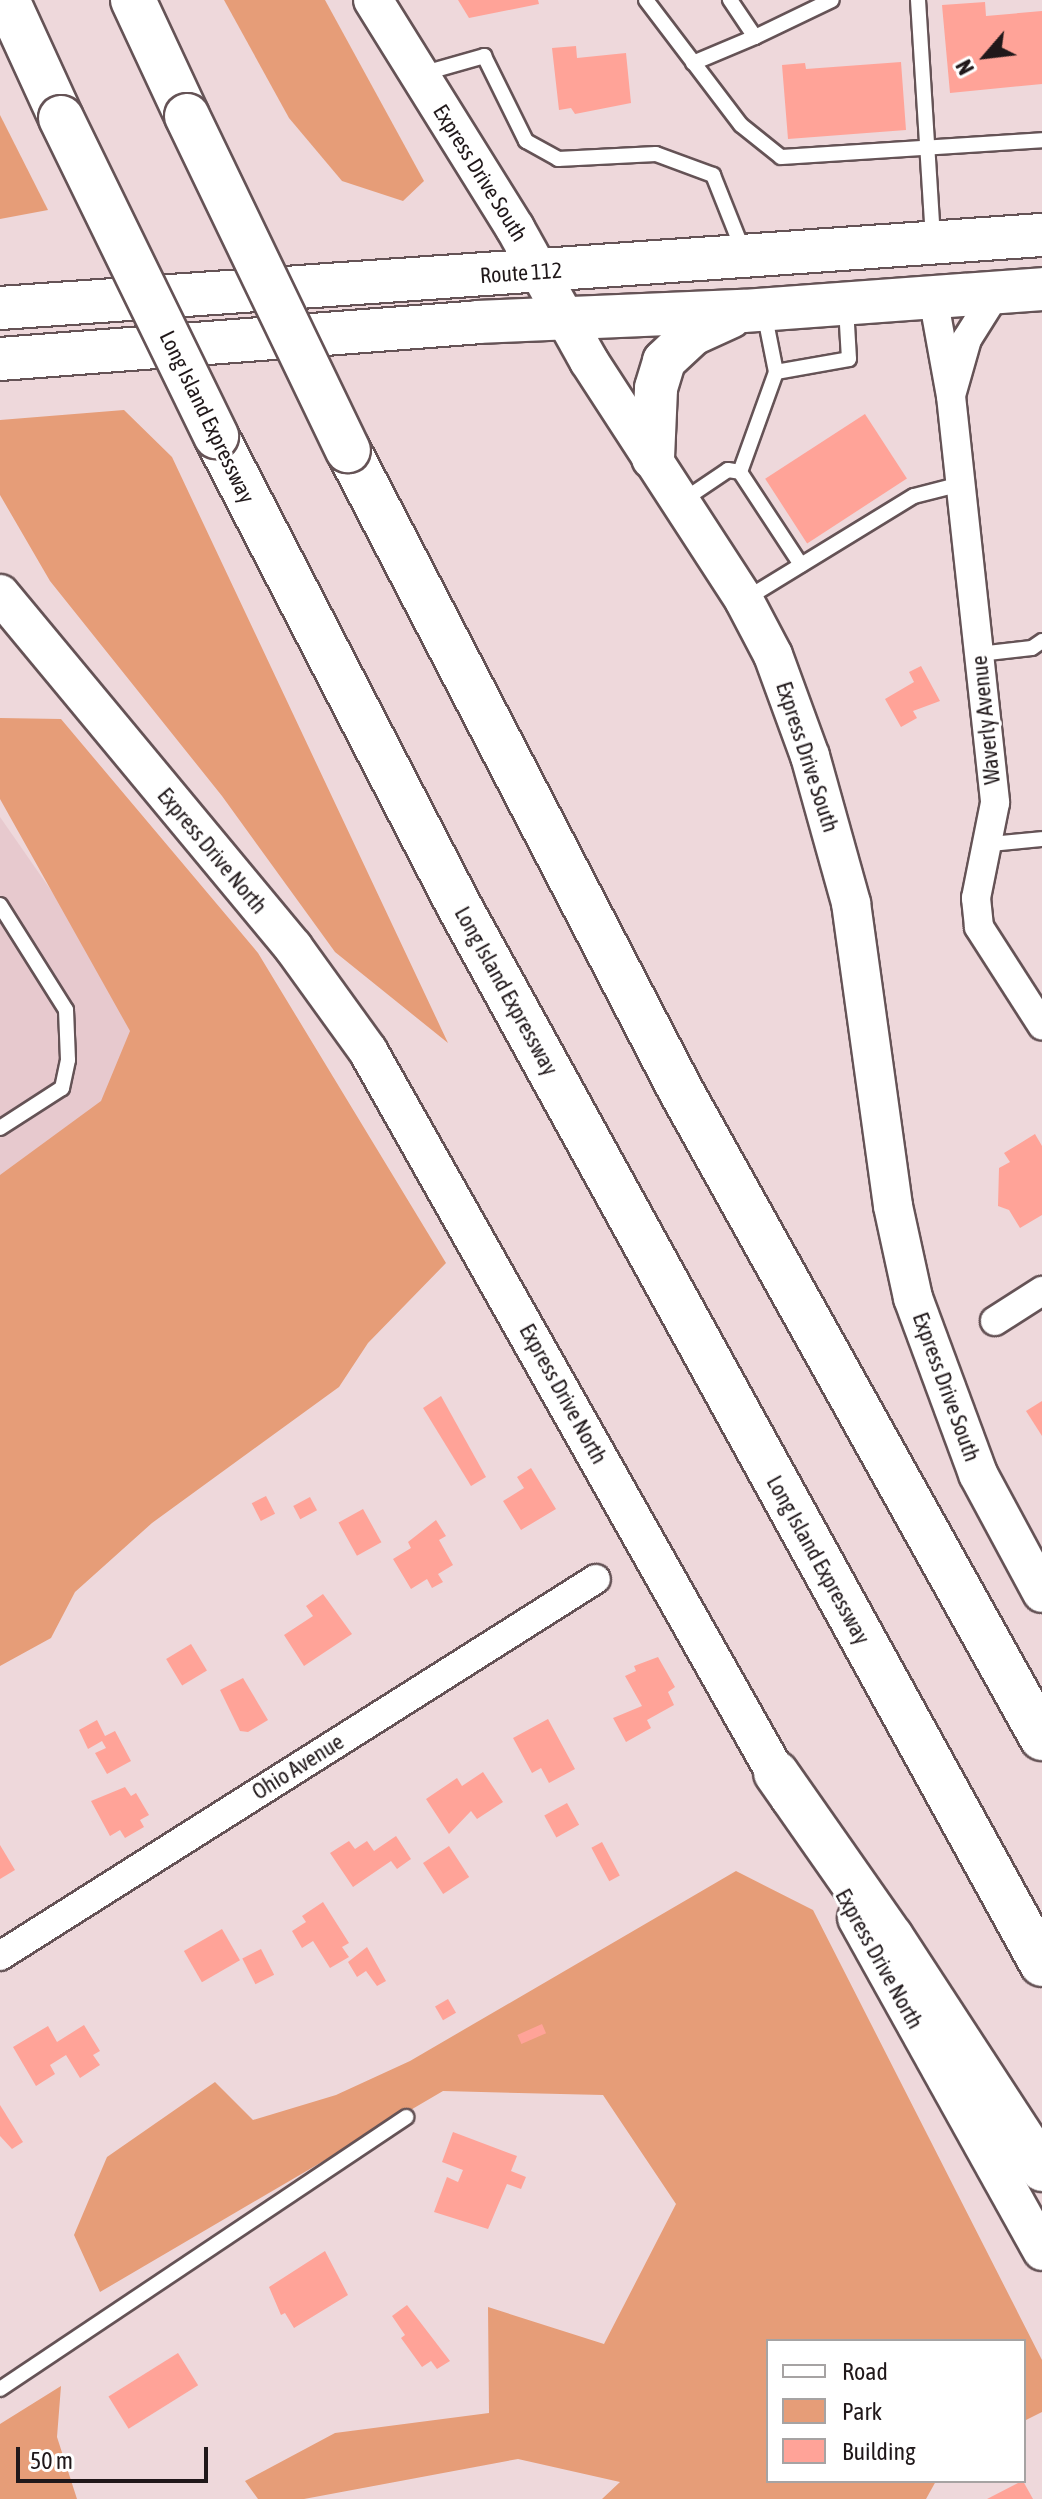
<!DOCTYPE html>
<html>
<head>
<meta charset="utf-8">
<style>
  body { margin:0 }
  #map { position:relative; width:1042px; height:2499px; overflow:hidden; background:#eed8db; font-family:"Asap Condensed",sans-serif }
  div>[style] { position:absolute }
  .built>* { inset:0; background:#e7c9ce }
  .green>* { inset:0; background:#e69d78 }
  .building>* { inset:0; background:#ffa398; transform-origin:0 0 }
  .roads { filter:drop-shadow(2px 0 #655356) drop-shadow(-2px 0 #655356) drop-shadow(0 2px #655356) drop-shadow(0 -2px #655356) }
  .lane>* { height:14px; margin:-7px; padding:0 7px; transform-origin:7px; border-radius:7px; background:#fff }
  .street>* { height:28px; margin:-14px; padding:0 14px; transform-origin:14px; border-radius:14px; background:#fff }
  .secondary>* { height:38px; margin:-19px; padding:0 19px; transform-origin:19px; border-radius:19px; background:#fff }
  .primary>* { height:42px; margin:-21px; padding:0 21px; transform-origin:21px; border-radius:21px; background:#fff }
  .highway>* { height:44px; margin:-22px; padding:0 22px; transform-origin:22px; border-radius:22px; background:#fff }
  .bridges { filter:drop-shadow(2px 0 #655356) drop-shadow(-2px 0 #655356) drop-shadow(0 2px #655356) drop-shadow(0 -2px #655356) }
  .highway-bridge>* { height:44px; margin:-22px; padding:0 22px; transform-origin:22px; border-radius:22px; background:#fff }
  span { translate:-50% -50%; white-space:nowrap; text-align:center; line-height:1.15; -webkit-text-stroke:6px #fff; paint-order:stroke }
  .street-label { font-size:22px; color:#20181a }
  .legend { position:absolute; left:766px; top:2339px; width:260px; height:144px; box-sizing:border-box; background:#fff; border:2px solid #a6a3a3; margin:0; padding:10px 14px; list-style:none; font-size:24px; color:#20181a }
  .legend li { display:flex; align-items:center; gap:16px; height:40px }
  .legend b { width:40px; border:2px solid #a6a3a3 }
  .north { position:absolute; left:946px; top:16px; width:80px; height:80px; -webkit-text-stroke:6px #fff; paint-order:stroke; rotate:242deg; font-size:22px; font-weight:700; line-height:32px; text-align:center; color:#20181a }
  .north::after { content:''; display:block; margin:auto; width:28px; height:36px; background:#20181a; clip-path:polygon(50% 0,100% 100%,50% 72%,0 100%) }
  .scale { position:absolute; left:16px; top:2447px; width:192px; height:36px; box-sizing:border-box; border:4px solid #20181a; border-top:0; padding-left:10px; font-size:24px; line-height:28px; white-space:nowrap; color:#20181a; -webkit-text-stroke:6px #fff; paint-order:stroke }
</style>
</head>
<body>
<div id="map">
  <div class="built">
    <div style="clip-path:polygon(0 817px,144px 1024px,111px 1116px,0 1187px)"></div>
  </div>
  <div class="green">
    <div style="clip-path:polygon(224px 0,325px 0,424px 181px,403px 201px,342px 181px,289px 118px)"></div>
    <div style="clip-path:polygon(0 115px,48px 210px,0 219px)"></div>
    <div style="clip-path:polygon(124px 410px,172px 457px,448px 1043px,335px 952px,222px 796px,50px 581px,0 495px,0 420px)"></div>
    <div style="clip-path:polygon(0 718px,61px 719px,258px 953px,446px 1263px,368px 1343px,339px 1387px,152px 1523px,75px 1592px,51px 1638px,0 1666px,0 1175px,101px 1101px,130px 1031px,0 799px)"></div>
    <div style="clip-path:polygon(736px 1871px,813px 1910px,1042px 2360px,1042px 2412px,1024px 2421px,1024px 2341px,768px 2341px,768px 2481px,936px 2481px,926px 2499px,602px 2499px,620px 2482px,518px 2459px,304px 2499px,258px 2499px,245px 2481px,335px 2433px,489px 2413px,488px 2307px,604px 2344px,676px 2204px,603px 2095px,443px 2091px,100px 2292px,74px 2235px,107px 2157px,215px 2082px,253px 2120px,336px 2095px,410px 2061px)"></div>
    <div style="clip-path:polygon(61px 2386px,57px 2437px,77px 2499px,0 2499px,0 2424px)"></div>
  </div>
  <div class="building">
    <div style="clip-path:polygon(458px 0,538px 0,539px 4px,469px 18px)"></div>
    <div style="clip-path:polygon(985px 2px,986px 16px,1042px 11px,1042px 84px,950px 93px,942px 5px)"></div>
    <div style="clip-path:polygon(576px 46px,577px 58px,626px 53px,631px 103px,575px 114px,571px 108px,559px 110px,552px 48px)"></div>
    <div style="clip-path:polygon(901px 62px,906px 130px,788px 139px,782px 65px,805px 63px,806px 69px)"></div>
    <div style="left:865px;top:414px;width:77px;height:119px;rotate:57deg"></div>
    <div style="clip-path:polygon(921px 666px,940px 701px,913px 711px,917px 718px,901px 727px,885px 699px,914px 682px,909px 672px)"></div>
    <div style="clip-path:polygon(1035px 1134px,1042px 1146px,1042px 1215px,1020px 1228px,1009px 1210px,998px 1206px,999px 1168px,1010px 1162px,1004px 1153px)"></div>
    <div style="clip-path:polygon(441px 1396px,486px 1477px,471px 1486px,423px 1408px)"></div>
    <div style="clip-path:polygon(1042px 1401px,1042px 1436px,1026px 1411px)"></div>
    <div style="clip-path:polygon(531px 1468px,556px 1509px,521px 1530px,503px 1501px,524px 1488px,517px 1477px)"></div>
    <div style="left:266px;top:1496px;width:20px;height:16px;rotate:63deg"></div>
    <div style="left:310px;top:1497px;width:15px;height:19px;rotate:62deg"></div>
    <div style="left:363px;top:1509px;width:38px;height:28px;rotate:61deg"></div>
    <div style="clip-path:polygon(436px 1520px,446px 1536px,439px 1540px,453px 1565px,438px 1574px,443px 1582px,432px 1588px,427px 1579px,411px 1589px,393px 1559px,411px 1548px,408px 1542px)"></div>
    <div style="clip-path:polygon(323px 1594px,352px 1634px,304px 1666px,284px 1635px,313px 1616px,306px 1606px)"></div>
    <div style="left:191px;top:1644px;width:31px;height:29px;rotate:59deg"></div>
    <div style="clip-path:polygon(658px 1657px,675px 1687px,668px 1692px,674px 1705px,647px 1720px,651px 1728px,626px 1742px,613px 1718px,642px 1706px,625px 1676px,636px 1671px,634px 1666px)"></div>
    <div style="clip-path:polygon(243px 1678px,268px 1720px,248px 1732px,240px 1731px,220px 1690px)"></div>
    <div style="clip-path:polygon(548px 1719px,575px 1769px,549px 1783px,541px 1768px,532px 1773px,513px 1738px)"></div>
    <div style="clip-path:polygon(97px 1720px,105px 1736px,115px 1731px,131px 1761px,107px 1774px,95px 1753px,106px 1748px,102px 1741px,88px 1749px,79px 1730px)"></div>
    <div style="clip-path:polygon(483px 1772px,503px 1802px,477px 1819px,471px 1811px,449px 1834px,426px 1799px,457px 1778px,462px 1786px)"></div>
    <div style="clip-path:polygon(125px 1787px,131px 1796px,136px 1793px,149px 1815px,140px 1820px,144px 1827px,125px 1838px,120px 1830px,110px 1836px,91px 1801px)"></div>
    <div style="left:567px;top:1803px;width:25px;height:26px;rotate:61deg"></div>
    <div style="clip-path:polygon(396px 1836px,411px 1859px,397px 1869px,391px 1861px,353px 1887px,330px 1853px,349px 1841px,355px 1849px,367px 1841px,374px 1851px)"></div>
    <div style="left:602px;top:1842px;width:38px;height:12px;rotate:62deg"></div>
    <div style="clip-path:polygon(0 1845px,15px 1870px,0 1879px)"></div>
    <div style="left:449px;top:1846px;width:37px;height:31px;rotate:57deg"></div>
    <div style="clip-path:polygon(323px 1902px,349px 1943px,342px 1947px,349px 1957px,330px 1968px,313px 1941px,302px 1948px,292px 1931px,306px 1922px,302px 1916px)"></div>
    <div style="left:222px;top:1929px;width:36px;height:44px;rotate:60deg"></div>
    <div style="clip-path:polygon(367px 1947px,386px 1981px,377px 1986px,366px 1971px,357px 1977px,348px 1962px)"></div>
    <div style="left:261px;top:1949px;width:29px;height:21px;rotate:63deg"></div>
    <div style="left:448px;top:1999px;width:16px;height:15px;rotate:60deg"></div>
    <div style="left:542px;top:2024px;width:10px;height:27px;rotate:66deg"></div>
    <div style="clip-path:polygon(84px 2025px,100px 2051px,93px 2055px,100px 2065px,80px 2078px,66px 2055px,50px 2065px,55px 2074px,36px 2086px,13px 2047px,48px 2026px,57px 2042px)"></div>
    <div style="clip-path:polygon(0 2105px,23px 2142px,12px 2149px,0 2136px)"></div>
    <div style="clip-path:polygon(453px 2132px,517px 2156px,511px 2171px,526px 2177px,521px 2189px,507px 2184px,488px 2229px,434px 2212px,447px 2177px,458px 2182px,463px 2170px,442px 2162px)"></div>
    <div style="clip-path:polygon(325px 2251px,348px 2295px,294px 2328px,285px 2313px,281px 2315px,269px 2287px)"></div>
    <div style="clip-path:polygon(407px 2305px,450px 2361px,437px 2369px,431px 2361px,422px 2367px,401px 2338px,405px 2335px,392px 2316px)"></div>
    <div style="left:178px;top:2353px;width:38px;height:82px;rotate:58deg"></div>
    <div style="clip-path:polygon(1023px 2481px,1033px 2499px,987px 2499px,1022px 2481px)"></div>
  </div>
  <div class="roads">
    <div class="lane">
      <div style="left:646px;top:0;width:157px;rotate:52.8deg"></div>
      <div style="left:741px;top:125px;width:51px;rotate:38.7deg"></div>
      <div style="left:781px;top:157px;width:262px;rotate:-3.7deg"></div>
      <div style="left:918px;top:0;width:239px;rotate:86.4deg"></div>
      <div style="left:755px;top:37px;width:85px;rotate:-25.7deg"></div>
      <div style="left:693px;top:63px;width:67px;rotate:-22.8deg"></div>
      <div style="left:755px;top:37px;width:45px;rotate:-124deg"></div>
      <div style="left:421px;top:74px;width:66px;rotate:-15.9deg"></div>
      <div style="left:484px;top:56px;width:95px;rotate:63.7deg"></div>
      <div style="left:526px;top:141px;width:37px;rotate:29deg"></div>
      <div style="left:558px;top:159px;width:98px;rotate:-2.9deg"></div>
      <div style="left:656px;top:154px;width:61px;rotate:20.2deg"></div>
      <div style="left:713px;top:175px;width:84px;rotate:68.3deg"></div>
      <div style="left:776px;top:372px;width:74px;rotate:-10.1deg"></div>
      <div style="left:849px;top:359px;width:52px;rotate:-93.3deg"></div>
      <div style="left:740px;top:472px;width:106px;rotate:-70.2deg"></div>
      <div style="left:776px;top:372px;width:61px;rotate:-101.3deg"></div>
      <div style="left:682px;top:501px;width:55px;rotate:-34deg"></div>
      <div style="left:728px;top:470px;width:12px;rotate:9deg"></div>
      <div style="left:740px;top:472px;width:111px;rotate:56.7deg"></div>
      <div style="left:744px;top:600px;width:199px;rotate:-31.5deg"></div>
      <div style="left:914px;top:496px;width:49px;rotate:-14.3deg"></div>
      <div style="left:979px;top:654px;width:53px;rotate:-6.5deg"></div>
      <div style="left:1032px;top:648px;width:12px;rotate:-35deg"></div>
      <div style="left:990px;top:844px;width:52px;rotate:-5.5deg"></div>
      <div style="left:0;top:905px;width:124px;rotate:57.8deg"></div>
      <div style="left:66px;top:1010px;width:50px;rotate:87.7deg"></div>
      <div style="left:68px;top:1060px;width:29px;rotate:102deg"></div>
      <div style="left:62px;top:1088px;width:74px;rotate:147.2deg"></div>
      <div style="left:0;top:2389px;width:489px;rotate:-33.8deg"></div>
    </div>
    <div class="street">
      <div style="left:933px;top:297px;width:101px;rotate:79.7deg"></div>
      <div style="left:951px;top:396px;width:409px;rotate:83.8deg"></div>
      <div style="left:995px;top:803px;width:97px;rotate:101.3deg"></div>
      <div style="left:976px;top:898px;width:29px;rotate:84deg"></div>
      <div style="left:979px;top:927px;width:117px;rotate:57.3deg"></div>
      <div style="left:952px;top:392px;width:55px;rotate:-74.2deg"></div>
      <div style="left:967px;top:339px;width:54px;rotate:-57.8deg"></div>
      <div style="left:995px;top:1321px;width:56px;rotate:-32.6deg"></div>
      <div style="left:0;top:1956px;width:705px;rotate:-32.32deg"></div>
    </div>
    <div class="secondary">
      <div style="left:373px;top:0;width:269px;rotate:58.1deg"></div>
      <div style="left:515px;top:228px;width:152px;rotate:60.9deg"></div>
      <div style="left:589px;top:361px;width:285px;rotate:57deg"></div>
      <div style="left:744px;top:600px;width:62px;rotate:62.2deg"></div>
      <div style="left:773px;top:655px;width:108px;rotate:69.9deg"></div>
      <div style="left:810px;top:756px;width:153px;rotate:74.4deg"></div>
      <div style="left:851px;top:903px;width:306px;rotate:82.1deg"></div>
      <div style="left:893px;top:1206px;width:94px;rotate:77.7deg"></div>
      <div style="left:913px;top:1298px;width:188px;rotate:69.7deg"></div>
      <div style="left:978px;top:1474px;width:135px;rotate:61.7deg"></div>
      <div style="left:0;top:594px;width:459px;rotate:50.3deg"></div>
      <div style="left:293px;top:947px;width:128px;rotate:54.2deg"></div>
      <div style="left:368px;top:1051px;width:858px;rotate:60.54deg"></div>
      <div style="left:857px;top:1918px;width:381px;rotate:60.9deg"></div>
    </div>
    <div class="primary">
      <div style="left:0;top:308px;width:1045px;rotate:-4.01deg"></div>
      <div style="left:0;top:359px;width:478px;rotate:-4.4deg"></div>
      <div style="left:477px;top:322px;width:267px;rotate:-2.4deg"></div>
      <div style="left:744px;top:311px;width:299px;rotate:-4.2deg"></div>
      <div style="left:653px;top:458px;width:70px;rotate:-87.5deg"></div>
      <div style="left:656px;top:388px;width:28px;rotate:-73deg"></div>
      <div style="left:664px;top:361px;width:40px;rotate:-43deg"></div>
      <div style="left:693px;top:334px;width:41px;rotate:-24.7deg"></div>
    </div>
    <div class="highway">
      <div style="left:7px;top:0;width:130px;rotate:65.4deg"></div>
      <div style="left:133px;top:0;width:128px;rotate:65deg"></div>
      <div style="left:216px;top:436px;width:529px;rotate:62.66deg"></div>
      <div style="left:459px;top:906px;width:1208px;rotate:61.14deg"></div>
      <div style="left:348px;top:450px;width:722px;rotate:62.55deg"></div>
      <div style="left:681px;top:1091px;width:741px;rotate:60.84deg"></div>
      <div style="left:776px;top:1773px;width:200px;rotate:55deg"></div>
      <div style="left:891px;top:1937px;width:277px;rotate:56.9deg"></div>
    </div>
  </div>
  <div class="bridges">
    <div class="highway-bridge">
      <div style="left:187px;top:116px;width:371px;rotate:64.3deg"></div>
      <div style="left:61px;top:118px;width:354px;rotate:64deg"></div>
    </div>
  </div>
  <div class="street-label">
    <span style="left:480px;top:173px;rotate:58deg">Express Drive South</span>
    <span style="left:521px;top:273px;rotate:-4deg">Route 112</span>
    <span style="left:207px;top:417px;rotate:64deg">Long Island Expressway</span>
    <span style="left:986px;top:720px;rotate:-96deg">Waverly Avenue</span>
    <span style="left:807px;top:757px;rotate:72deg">Express Drive South</span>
    <span style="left:212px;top:851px;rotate:50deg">Express Drive North</span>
    <span style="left:506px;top:991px;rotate:61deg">Long Island Expressway</span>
    <span style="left:946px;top:1387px;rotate:70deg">Express Drive South</span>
    <span style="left:563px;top:1394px;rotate:61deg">Express Drive North</span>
    <span style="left:818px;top:1560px;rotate:61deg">Long Island Expressway</span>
    <span style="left:298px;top:1767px;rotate:-32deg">Ohio Avenue</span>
    <span style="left:879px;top:1959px;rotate:61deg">Express Drive North</span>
  </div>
  <ul class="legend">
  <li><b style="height:10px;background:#fff"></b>Road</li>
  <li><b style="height:22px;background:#e69d78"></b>Park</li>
  <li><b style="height:22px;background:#ffa398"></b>Building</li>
  </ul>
  <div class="north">N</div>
  <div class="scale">50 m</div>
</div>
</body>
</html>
